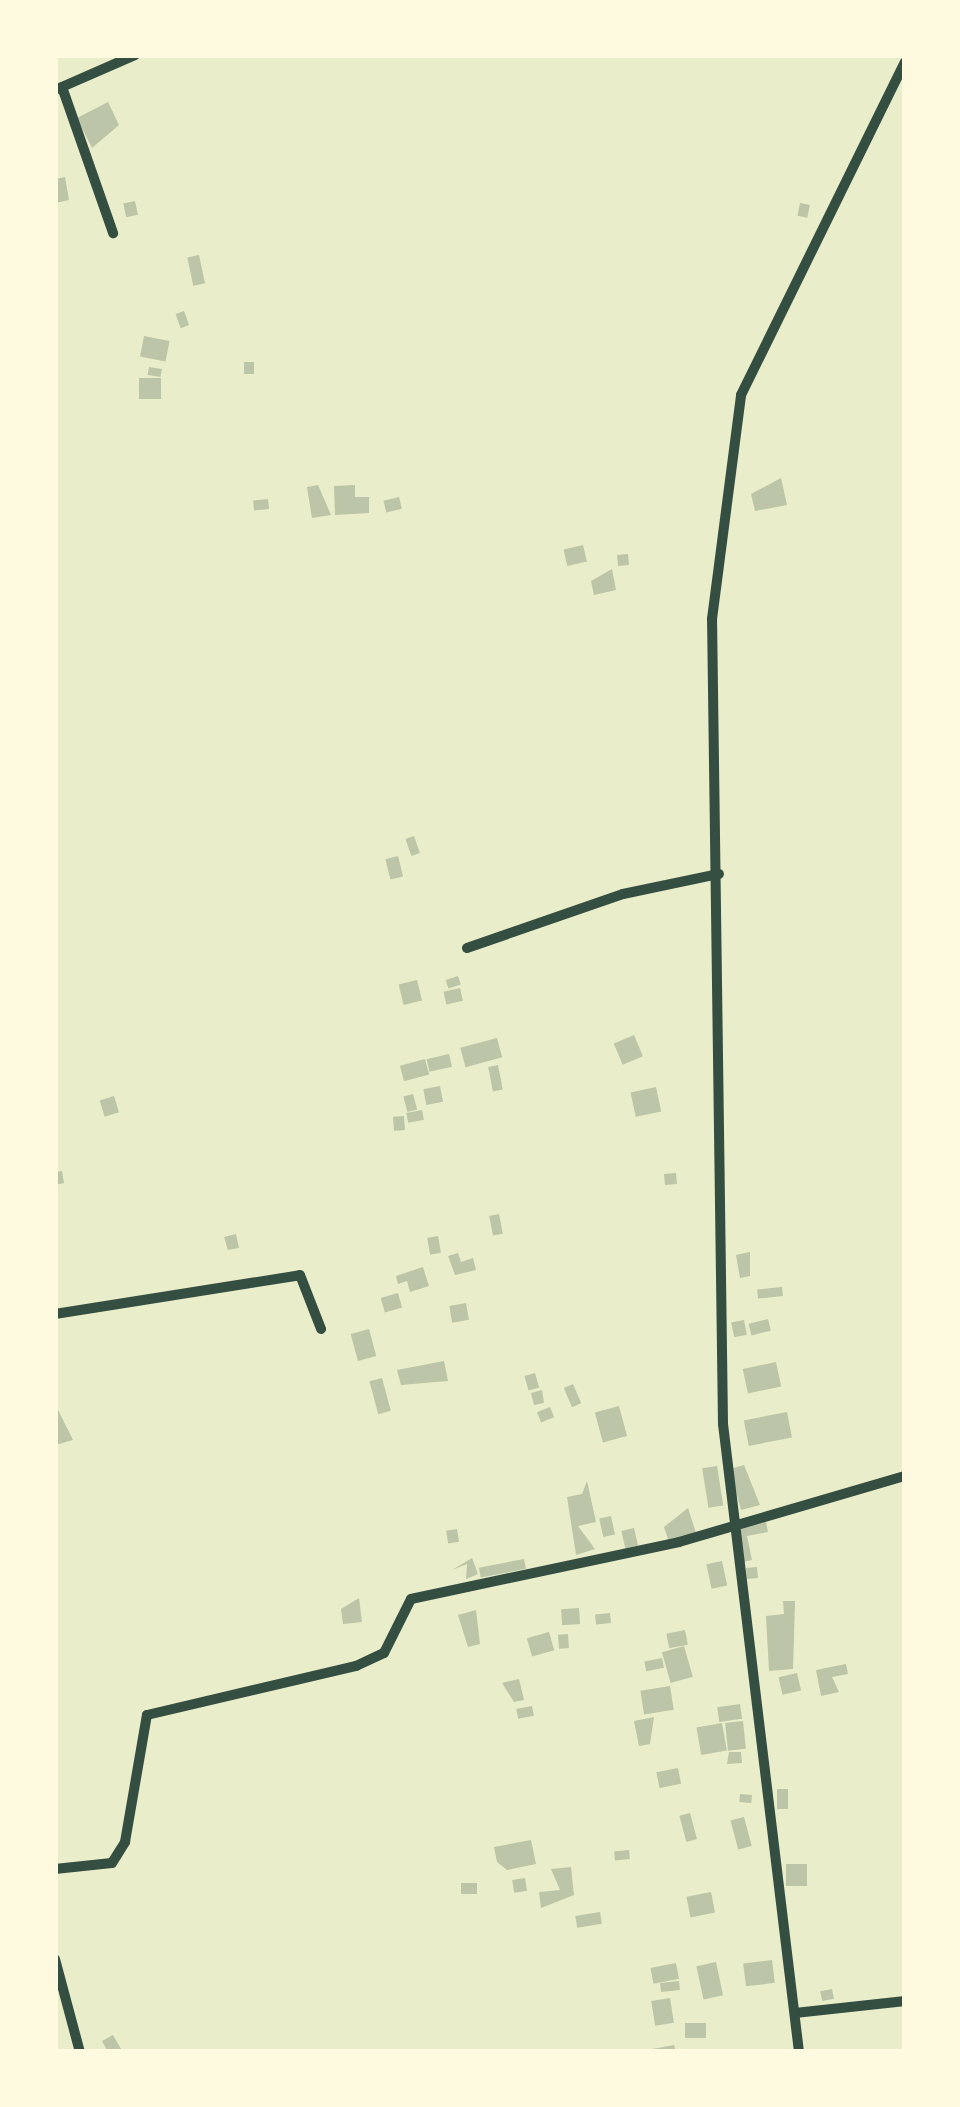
<!DOCTYPE html>
<html>
<head>
<meta charset="utf-8">
<style>
  body { margin:0 }
  #map { position:relative; width:960px; height:2107px; overflow:hidden; background:#e9edc9; font-family:"Exo 2",sans-serif }
  div>[style] { position:absolute }
  .building>* { inset:0; background:#bcc5a7; transform-origin:0 0 }
  .minor>* { height:10px; margin:-5px; padding:0 5px; transform-origin:5px; border-radius:5px; background:#344e41 }
  span { translate:-50% -50%; white-space:nowrap; text-align:center; line-height:1.15; -webkit-text-stroke:8px #fefae0; paint-order:stroke }
  .frame { position:absolute; inset:0; border:58px solid #fefae0; pointer-events:none }
</style>
</head>
<body>
<div id="map">
  <div class="building">
    <div style="clip-path:polygon(108px 102px,119px 125px,92px 148px,77px 118px)"></div>
    <div style="clip-path:polygon(65px 177px,69px 200px,55px 203px,55px 179px)"></div>
    <div style="left:135px;top:201px;width:14px;height:12px;rotate:78deg"></div>
    <div style="left:800px;top:203px;width:10px;height:13px;rotate:11deg"></div>
    <div style="left:199px;top:255px;width:29px;height:12px;rotate:78deg"></div>
    <div style="left:184px;top:311px;width:15px;height:9px;rotate:70deg"></div>
    <div style="left:144px;top:336px;width:26px;height:21px;rotate:11deg"></div>
    <div style="left:244px;top:362px;width:10px;height:12px"></div>
    <div style="left:149px;top:367px;width:13px;height:8px;rotate:9deg"></div>
    <div style="left:139px;top:378px;width:22px;height:21px"></div>
    <div style="clip-path:polygon(781px 478px,787px 505px,755px 511px,751px 494px)"></div>
    <div style="clip-path:polygon(318px 485px,331px 515px,312px 518px,307px 487px)"></div>
    <div style="clip-path:polygon(355px 485px,355px 497px,369px 497px,369px 513px,335px 515px,334px 486px)"></div>
    <div style="left:399px;top:497px;width:12px;height:16px;rotate:76deg"></div>
    <div style="left:268px;top:499px;width:10px;height:15px;rotate:84deg"></div>
    <div style="left:583px;top:545px;width:17px;height:20px;rotate:77deg"></div>
    <div style="left:628px;top:554px;width:11px;height:11px;rotate:85deg"></div>
    <div style="clip-path:polygon(612px 569px,616px 590px,594px 595px,591px 581px)"></div>
    <div style="left:414px;top:836px;width:18px;height:9px;rotate:71deg"></div>
    <div style="left:398px;top:856px;width:21px;height:13px;rotate:76deg"></div>
    <div style="left:458px;top:976px;width:9px;height:13px;rotate:72deg"></div>
    <div style="left:417px;top:980px;width:21px;height:19px;rotate:76deg"></div>
    <div style="left:460px;top:988px;width:13px;height:17px;rotate:77deg"></div>
    <div style="left:634px;top:1035px;width:23px;height:22px;rotate:67deg"></div>
    <div style="left:497px;top:1038px;width:20px;height:38px;rotate:75deg"></div>
    <div style="left:449px;top:1054px;width:13px;height:23px;rotate:77deg"></div>
    <div style="left:425px;top:1059px;width:16px;height:26px;rotate:75deg"></div>
    <div style="left:498px;top:1065px;width:25px;height:10px;rotate:79deg"></div>
    <div style="left:440px;top:1086px;width:16px;height:17px;rotate:79deg"></div>
    <div style="left:656px;top:1087px;width:25px;height:26px;rotate:78deg"></div>
    <div style="left:413px;top:1094px;width:16px;height:10px;rotate:75deg"></div>
    <div style="left:114px;top:1096px;width:17px;height:15px;rotate:73deg"></div>
    <div style="left:422px;top:1110px;width:10px;height:16px;rotate:79deg"></div>
    <div style="left:404px;top:1116px;width:14px;height:11px;rotate:86deg"></div>
    <div style="clip-path:polygon(62px 1171px,64px 1183px,55px 1185px,55px 1172px)"></div>
    <div style="left:676px;top:1173px;width:11px;height:12px;rotate:85deg"></div>
    <div style="left:499px;top:1214px;width:20px;height:10px;rotate:79deg"></div>
    <div style="clip-path:polygon(236px 1234px,239px 1248px,228px 1250px,224px 1237px)"></div>
    <div style="left:438px;top:1236px;width:17px;height:11px;rotate:80deg"></div>
    <div style="clip-path:polygon(750px 1252px,750px 1276px,740px 1278px,736px 1255px)"></div>
    <div style="clip-path:polygon(458px 1253px,461px 1262px,473px 1258px,476px 1270px,455px 1275px,448px 1256px)"></div>
    <div style="clip-path:polygon(423px 1267px,429px 1286px,410px 1292px,407px 1281px,398px 1284px,396px 1276px)"></div>
    <div style="left:782px;top:1287px;width:9px;height:25px;rotate:84deg"></div>
    <div style="left:398px;top:1293px;width:15px;height:18px;rotate:74deg"></div>
    <div style="left:466px;top:1303px;width:17px;height:17px;rotate:80deg"></div>
    <div style="left:768px;top:1319px;width:12px;height:20px;rotate:76deg"></div>
    <div style="left:744px;top:1320px;width:15px;height:13px;rotate:79deg"></div>
    <div style="left:369px;top:1329px;width:28px;height:19px;rotate:75deg"></div>
    <div style="clip-path:polygon(444px 1361px,448px 1381px,401px 1385px,397px 1370px)"></div>
    <div style="left:776px;top:1362px;width:25px;height:34px;rotate:78deg"></div>
    <div style="left:535px;top:1373px;width:15px;height:11px;rotate:74deg"></div>
    <div style="left:382px;top:1378px;width:34px;height:13px;rotate:75deg"></div>
    <div style="left:573px;top:1384px;width:21px;height:10px;rotate:67deg"></div>
    <div style="clip-path:polygon(542px 1390px,544px 1403px,534px 1405px,531px 1393px)"></div>
    <div style="clip-path:polygon(56px 1406px,73px 1440px,55px 1445px,55px 1406px)"></div>
    <div style="left:619px;top:1406px;width:31px;height:25px;rotate:75deg"></div>
    <div style="left:550px;top:1407px;width:11px;height:14px;rotate:68deg"></div>
    <div style="left:787px;top:1412px;width:26px;height:44px;rotate:79deg"></div>
    <div style="clip-path:polygon(744px 1465px,760px 1505px,741px 1510px,730px 1469px)"></div>
    <div style="left:717px;top:1466px;width:40px;height:15px;rotate:81deg"></div>
    <div style="clip-path:polygon(587px 1481px,596px 1522px,578px 1526px,595px 1549px,576px 1555px,567px 1497px,582px 1494px)"></div>
    <div style="clip-path:polygon(688px 1508px,696px 1533px,669px 1542px,664px 1527px)"></div>
    <div style="left:611px;top:1516px;width:19px;height:12px;rotate:78deg"></div>
    <div style="clip-path:polygon(766px 1522px,768px 1532px,747px 1536px,752px 1560px,743px 1562px,736px 1527px)"></div>
    <div style="left:634px;top:1528px;width:18px;height:13px;rotate:77deg"></div>
    <div style="left:457px;top:1529px;width:13px;height:11px;rotate:81deg"></div>
    <div style="clip-path:polygon(472px 1558px,478px 1574px,466px 1579px,467px 1564px,452px 1570px)"></div>
    <div style="left:524px;top:1559px;width:10px;height:46px;rotate:79deg"></div>
    <div style="left:722px;top:1561px;width:25px;height:16px;rotate:78deg"></div>
    <div style="left:757px;top:1567px;width:11px;height:11px;rotate:85deg"></div>
    <div style="clip-path:polygon(359px 1598px,362px 1622px,343px 1624px,341px 1609px)"></div>
    <div style="clip-path:polygon(783px 1601px,795px 1601px,793px 1669px,769px 1671px,766px 1616px,784px 1614px)"></div>
    <div style="left:579px;top:1608px;width:16px;height:18px;rotate:86deg"></div>
    <div style="clip-path:polygon(476px 1610px,480px 1644px,468px 1647px,458px 1615px)"></div>
    <div style="left:610px;top:1613px;width:10px;height:15px;rotate:84deg"></div>
    <div style="left:685px;top:1630px;width:15px;height:19px;rotate:79deg"></div>
    <div style="left:549px;top:1632px;width:19px;height:23px;rotate:74deg"></div>
    <div style="left:568px;top:1634px;width:14px;height:10px;rotate:86deg"></div>
    <div style="left:684px;top:1646px;width:32px;height:23px;rotate:74deg"></div>
    <div style="left:662px;top:1658px;width:10px;height:18px;rotate:79deg"></div>
    <div style="clip-path:polygon(846px 1664px,848px 1674px,832px 1677px,839px 1692px,821px 1696px,816px 1670px)"></div>
    <div style="left:797px;top:1673px;width:18px;height:19px;rotate:77deg"></div>
    <div style="clip-path:polygon(519px 1679px,524px 1700px,514px 1702px,502px 1683px)"></div>
    <div style="left:670px;top:1686px;width:24px;height:30px;rotate:81deg"></div>
    <div style="left:740px;top:1704px;width:15px;height:23px;rotate:82deg"></div>
    <div style="left:532px;top:1706px;width:10px;height:16px;rotate:79deg"></div>
    <div style="clip-path:polygon(654px 1717px,650px 1744px,639px 1746px,634px 1721px)"></div>
    <div style="left:743px;top:1721px;width:28px;height:18px;rotate:84deg"></div>
    <div style="left:722px;top:1723px;width:28px;height:26px;rotate:80deg"></div>
    <div style="clip-path:polygon(729px 1752px,741px 1752px,742px 1763px,727px 1764px)"></div>
    <div style="left:678px;top:1768px;width:16px;height:22px;rotate:79deg"></div>
    <div style="left:777px;top:1789px;width:11px;height:20px"></div>
    <div style="left:740px;top:1794px;width:12px;height:8px;rotate:5deg"></div>
    <div style="left:690px;top:1813px;width:27px;height:11px;rotate:75deg"></div>
    <div style="left:744px;top:1817px;width:30px;height:14px;rotate:75deg"></div>
    <div style="clip-path:polygon(531px 1840px,536px 1864px,507px 1870px,497px 1862px,494px 1847px)"></div>
    <div style="left:629px;top:1850px;width:9px;height:15px;rotate:84deg"></div>
    <div style="left:786px;top:1864px;width:21px;height:22px"></div>
    <div style="clip-path:polygon(571px 1867px,574px 1895px,541px 1908px,539px 1892px,560px 1890px,551px 1869px)"></div>
    <div style="left:525px;top:1878px;width:13px;height:13px;rotate:81deg"></div>
    <div style="left:461px;top:1883px;width:16px;height:11px"></div>
    <div style="left:711px;top:1892px;width:21px;height:25px;rotate:79deg"></div>
    <div style="left:600px;top:1912px;width:12px;height:25px;rotate:81deg"></div>
    <div style="left:772px;top:1960px;width:23px;height:29px;rotate:83deg"></div>
    <div style="left:716px;top:1962px;width:34px;height:20px;rotate:78deg"></div>
    <div style="left:676px;top:1963px;width:16px;height:26px;rotate:79deg"></div>
    <div style="left:679px;top:1981px;width:9px;height:19px;rotate:84deg"></div>
    <div style="left:832px;top:1989px;width:10px;height:12px;rotate:79deg"></div>
    <div style="left:670px;top:1998px;width:25px;height:19px;rotate:81deg"></div>
    <div style="left:685px;top:2023px;width:21px;height:15px"></div>
    <div style="clip-path:polygon(113px 2035px,121px 2049px,108px 2052px,102px 2041px)"></div>
    <div style="clip-path:polygon(674px 2045px,676px 2052px,647px 2052px,647px 2050px)"></div>
  </div>
  <div class="minor">
    <div style="left:62px;top:87px;width:155px;rotate:70.7deg"></div>
    <div style="left:55px;top:90px;width:87px;rotate:-23.6deg"></div>
    <div style="left:467px;top:948px;width:165px;rotate:-19.1deg"></div>
    <div style="left:623px;top:894px;width:98px;rotate:-11.8deg"></div>
    <div style="left:55px;top:1314px;width:248px;rotate:-9deg"></div>
    <div style="left:300px;top:1275px;width:58px;rotate:68.7deg"></div>
    <div style="left:55px;top:1869px;width:57px;rotate:-6deg"></div>
    <div style="left:112px;top:1863px;width:25px;rotate:-58deg"></div>
    <div style="left:125px;top:1842px;width:129px;rotate:-80.2deg"></div>
    <div style="left:147px;top:1715px;width:215px;rotate:-13.2deg"></div>
    <div style="left:356px;top:1666px;width:31px;rotate:-25deg"></div>
    <div style="left:384px;top:1653px;width:60px;rotate:-63.4deg"></div>
    <div style="left:411px;top:1599px;width:274px;rotate:-12deg"></div>
    <div style="left:679px;top:1542px;width:235px;rotate:-16.3deg"></div>
    <div style="left:55px;top:1959px;width:96px;rotate:75deg"></div>
    <div style="left:795px;top:2013px;width:111px;rotate:-6.2deg"></div>
    <div style="left:799px;top:2052px;width:633px;rotate:-96.9deg"></div>
    <div style="left:723px;top:1424px;width:805px;rotate:-90.78deg"></div>
    <div style="left:712px;top:619px;width:226px;rotate:-82.6deg"></div>
    <div style="left:741px;top:395px;width:371px;rotate:-63.8deg"></div>
  </div>
  <div class="frame"></div>
</div>
</body>
</html>
